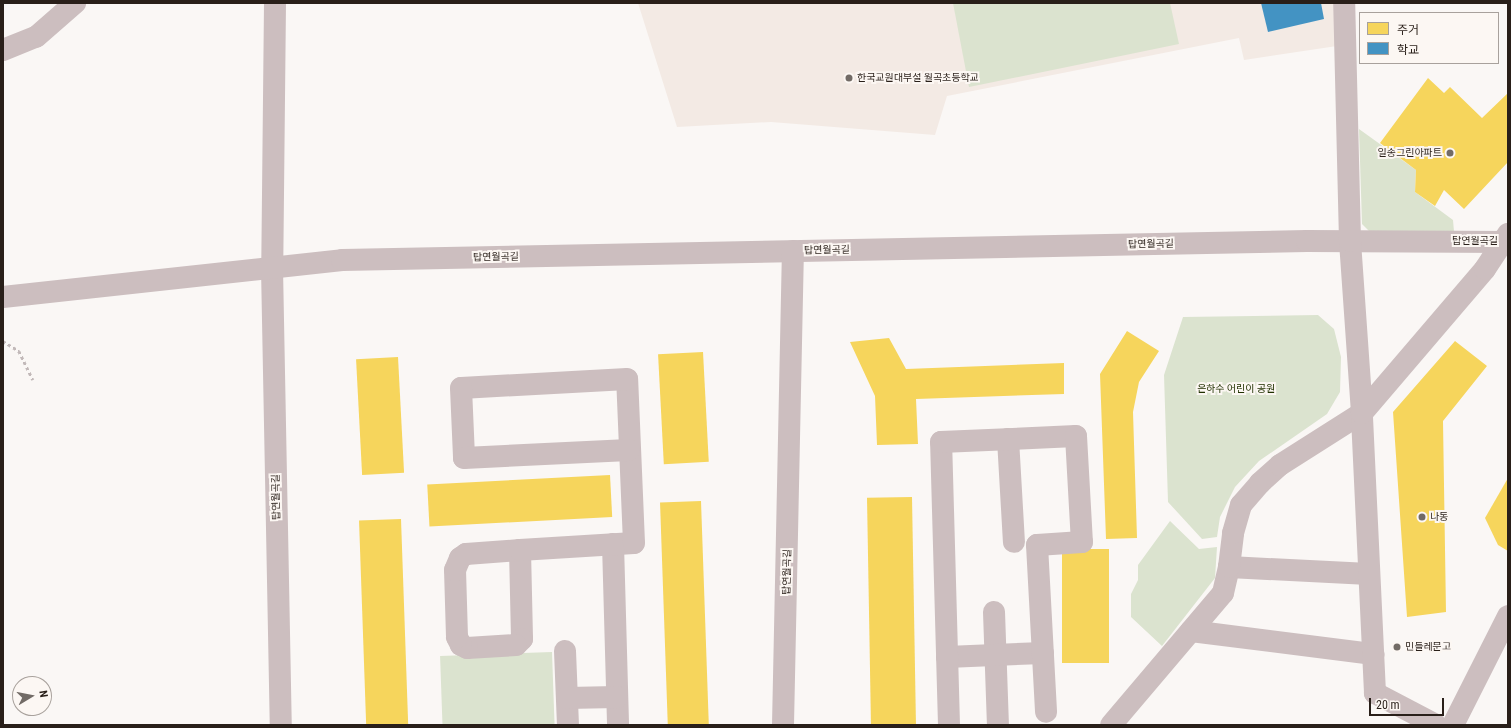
<!DOCTYPE html>
<html>
<head>
<meta charset="utf-8">
<style>
  body { margin:0 }
  #map { position:relative; width:1511px; height:728px; overflow:hidden; background:#faf7f5; font-family:"Roboto Condensed","Noto Sans KR",sans-serif }
  div>[style] { position:absolute }
  .built>* { inset:0; background:#f3eae4 }
  .green>* { inset:0; background:#dbe3cf; transform-origin:0 0 }
  .homes>* { inset:0; background:#f6d55c; transform-origin:0 0 }
  .schools>* { inset:0; background:#4393c3 }
  .path>* { height:2.5px; margin-top:-1.25px; transform-origin:0; background:repeating-linear-gradient(90deg,#c2b9b9 0 3px,transparent 0 6px) }
  .minor>* { height:22px; margin:-11px; padding:0 11px; transform-origin:11px; border-radius:11px; background:#ccbebf }
  .dots>* { width:11px; height:11px; translate:-50% -50%; box-sizing:border-box; border:2px solid #fcf7f3; border-radius:50% }
  span { translate:-50% -50%; white-space:nowrap; text-align:center; line-height:1.15; -webkit-text-stroke:4px #fcf7f3; paint-order:stroke }
  .poi-label { font-size:10px; color:#291f19 }
  .left { translate:0 -50%; text-align:left }
  .right { translate:-100% -50%; text-align:right }
  .street-label { font-size:10px; color:#291f19 }
  .park-label { font-size:10px; color:#203100 }
  .frame { position:absolute; inset:0; border:4px solid #291f19; pointer-events:none }
  .legend { position:absolute; left:1359px; top:12px; width:140px; height:52px; box-sizing:border-box; background:#fcf7f3; border:1px solid #a8a19c; margin:0; padding:5px 7px; list-style:none; font-size:12px; color:#291f19 }
  .legend li { display:flex; align-items:center; gap:8px; height:20px }
  .legend b { width:20px; border:1px solid #a8a19c }
  .north { position:absolute; left:12px; top:676px; width:40px; height:40px; box-sizing:border-box; background:#fcf7f3; border:1px solid #a8a19c; border-radius:50%; rotate:80deg; font-size:11px; font-weight:700; line-height:16px; text-align:center; color:#291f19 }
  .north::after { content:''; display:block; margin:auto; width:14px; height:18px; background:#726b66; clip-path:polygon(50% 0,100% 100%,50% 72%,0 100%) }
  .scale { position:absolute; left:1369px; top:698px; width:75px; height:18px; box-sizing:border-box; border:2px solid #291f19; border-top:0; padding-left:5px; font-size:12px; line-height:14px; white-space:nowrap; color:#291f19; -webkit-text-stroke:3px #fcf7f3; paint-order:stroke }
</style>
</head>
<body>
<div id="map">
  <div class="built">
    <div style="clip-path:polygon(638px 3px,1337px 3px,1337px 46px,1244px 60px,1239px 38px,947px 96px,935px 135px,771px 122px,677px 127px)"></div>
  </div>
  <div class="green">
    <div style="clip-path:polygon(953px 3px,1170px 3px,1179px 44px,969px 87px)"></div>
    <div style="clip-path:polygon(1359px 129px,1416px 170px,1415px 192px,1453px 220px,1455px 243px,1380px 242px,1362px 224px)"></div>
    <div style="clip-path:polygon(1318px 315px,1334px 329px,1341px 357px,1340px 392px,1327px 414px,1259px 461px,1235px 487px,1220px 517px,1217px 537px,1202px 539px,1168px 502px,1164px 375px,1183px 317px)"></div>
    <div style="clip-path:polygon(1170px 521px,1199px 549px,1217px 547px,1215px 578px,1162px 646px,1131px 617px,1131px 594px,1138px 580px,1138px 565px)"></div>
    <div style="left:552px;top:652px;width:73px;height:112px;rotate:88deg"></div>
  </div>
  <div class="homes">
    <div style="clip-path:polygon(1428px 78px,1444px 93px,1450px 87px,1482px 118px,1508px 93px,1508px 162px,1464px 209px,1444px 190px,1435px 206px,1415px 192px,1416px 170px,1380px 143px)"></div>
    <div style="clip-path:polygon(1127px 331px,1159px 351px,1139px 382px,1133px 412px,1137px 538px,1106px 539px,1100px 374px)"></div>
    <div style="clip-path:polygon(889px 338px,906px 369px,1064px 363px,1064px 394px,916px 399px,918px 444px,877px 445px,875px 396px,850px 342px)"></div>
    <div style="clip-path:polygon(1455px 341px,1487px 366px,1443px 421px,1446px 612px,1407px 617px,1393px 412px)"></div>
    <div style="left:703px;top:352px;width:110px;height:45px;rotate:87deg"></div>
    <div style="left:398px;top:357px;width:116px;height:42px;rotate:87deg"></div>
    <div style="left:610px;top:475px;width:42px;height:183px;rotate:87deg"></div>
    <div style="clip-path:polygon(1508px 478px,1508px 551px,1498px 545px,1485px 518px)"></div>
    <div style="left:912px;top:497px;width:228px;height:45px;rotate:89deg"></div>
    <div style="left:701px;top:501px;width:224px;height:41px;rotate:88deg"></div>
    <div style="left:401px;top:519px;width:206px;height:42px;rotate:88deg"></div>
    <div style="left:1062px;top:549px;width:47px;height:114px"></div>
  </div>
  <div class="schools">
    <div style="clip-path:polygon(1261px 3px,1321px 3px,1324px 19px,1268px 32px)"></div>
  </div>
  <div class="path">
    <div style="left:3px;top:341px;width:19px;rotate:32deg"></div>
    <div style="left:19px;top:351px;width:32px;rotate:64deg"></div>
  </div>
  <div class="minor">
    <div style="left:275px;top:3px;width:265px;rotate:90.6deg"></div>
    <div style="left:272px;top:268px;width:457px;rotate:88.9deg"></div>
    <div style="left:3px;top:50px;width:35px;rotate:-22deg"></div>
    <div style="left:36px;top:37px;width:52px;rotate:-41.1deg"></div>
    <div style="left:3px;top:297px;width:341px;rotate:-6.2deg"></div>
    <div style="left:342px;top:260px;width:965px;rotate:-1.13deg"></div>
    <div style="left:1307px;top:241px;width:201px;rotate:0.3deg"></div>
    <div style="left:1008px;top:439px;width:103px;rotate:86.7deg"></div>
    <div style="left:613px;top:544px;width:181px;rotate:88.4deg"></div>
    <div style="left:520px;top:550px;width:89px;rotate:88.7deg"></div>
    <div style="left:522px;top:639px;width:8px;rotate:135deg"></div>
    <div style="left:516px;top:645px;width:49px;rotate:176.5deg"></div>
    <div style="left:467px;top:648px;width:7px;rotate:-153deg"></div>
    <div style="left:461px;top:645px;width:9px;rotate:-117deg"></div>
    <div style="left:457px;top:637px;width:67px;rotate:-91.7deg"></div>
    <div style="left:455px;top:570px;width:13px;rotate:-67deg"></div>
    <div style="left:460px;top:558px;width:7px;rotate:-34deg"></div>
    <div style="left:466px;top:554px;width:54px;rotate:-4.2deg"></div>
    <div style="left:520px;top:550px;width:114px;rotate:-3.5deg"></div>
    <div style="left:634px;top:543px;width:164px;rotate:-92.4deg"></div>
    <div style="left:627px;top:379px;width:166px;rotate:176.9deg"></div>
    <div style="left:461px;top:388px;width:70px;rotate:87.5deg"></div>
    <div style="left:464px;top:458px;width:165px;rotate:-2.8deg"></div>
    <div style="left:1229px;top:567px;width:140px;rotate:2.9deg"></div>
    <div style="left:994px;top:612px;width:113px;rotate:88deg"></div>
    <div style="left:1191px;top:631px;width:184px;rotate:7.2deg"></div>
    <div style="left:565px;top:651px;width:74px;rotate:87.7deg"></div>
    <div style="left:947px;top:657px;width:96px;rotate:-2.4deg"></div>
    <div style="left:567px;top:698px;width:50px;rotate:-1.1deg"></div>
    <div style="left:783px;top:725px;width:474px;rotate:-88.8deg"></div>
    <div style="left:949px;top:725px;width:283px;rotate:-91.6deg"></div>
    <div style="left:941px;top:442px;width:135px;rotate:-2.5deg"></div>
    <div style="left:1076px;top:436px;width:106px;rotate:86.8deg"></div>
    <div style="left:1082px;top:542px;width:45px;rotate:176.2deg"></div>
    <div style="left:1037px;top:545px;width:167px;rotate:86.9deg"></div>
    <div style="left:1111px;top:725px;width:173px;rotate:-49.7deg"></div>
    <div style="left:1223px;top:593px;width:27px;rotate:-77deg"></div>
    <div style="left:1229px;top:567px;width:34px;rotate:-83deg"></div>
    <div style="left:1233px;top:533px;width:29px;rotate:-74deg"></div>
    <div style="left:1241px;top:505px;width:29px;rotate:-49deg"></div>
    <div style="left:1260px;top:483px;width:27px;rotate:-42deg"></div>
    <div style="left:1280px;top:465px;width:97px;rotate:-32.4deg"></div>
    <div style="left:1362px;top:413px;width:172px;rotate:-94deg"></div>
    <div style="left:1350px;top:241px;width:238px;rotate:-91.4deg"></div>
    <div style="left:1436px;top:725px;width:69px;rotate:-152.3deg"></div>
    <div style="left:1375px;top:693px;width:280px;rotate:-92.7deg"></div>
    <div style="left:1362px;top:413px;width:189px;rotate:-49.5deg"></div>
    <div style="left:1485px;top:269px;width:42px;rotate:-56.7deg"></div>
    <div style="left:1453px;top:725px;width:122px;rotate:-63.2deg"></div>
  </div>
  <div class="dots">
    <div style="left:849px;top:78px;background:#726b66"></div>
    <div style="left:1450px;top:153px;background:#726b66"></div>
    <div style="left:1422px;top:517px;background:#726b66"></div>
    <div style="left:1397px;top:647px;background:#726b66"></div>
  </div>
  <div class="poi-label">
    <span class="left" style="left:857px;top:78px">한국교원대부설 월곡초등학교</span>
    <span class="right" style="left:1442px;top:153px">일송그린아파트</span>
    <span class="left" style="left:1430px;top:517px">나동</span>
    <span class="left" style="left:1405px;top:647px">민들레문고</span>
  </div>
  <div class="street-label">
    <span style="left:1475px;top:241px">탑연월곡길</span>
    <span style="left:1151px;top:244px;rotate:-1deg">탑연월곡길</span>
    <span style="left:827px;top:250px;rotate:-1deg">탑연월곡길</span>
    <span style="left:496px;top:257px;rotate:-1deg">탑연월곡길</span>
    <span style="left:276px;top:497px;rotate:-91deg">탑연월곡길</span>
    <span style="left:787px;top:572px;rotate:-89deg">탑연월곡길</span>
  </div>
  <div class="park-label">
    <span style="left:1236px;top:389px">은하수 어린이 공원</span>
  </div>
  <div class="frame"></div>
  <ul class="legend">
  <li><b style="height:11px;background:#f6d55c"></b>주거</li>
  <li><b style="height:11px;background:#4393c3"></b>학교</li>
  </ul>
  <div class="north">N</div>
  <div class="scale">20 m</div>
</div>
</body>
</html>
